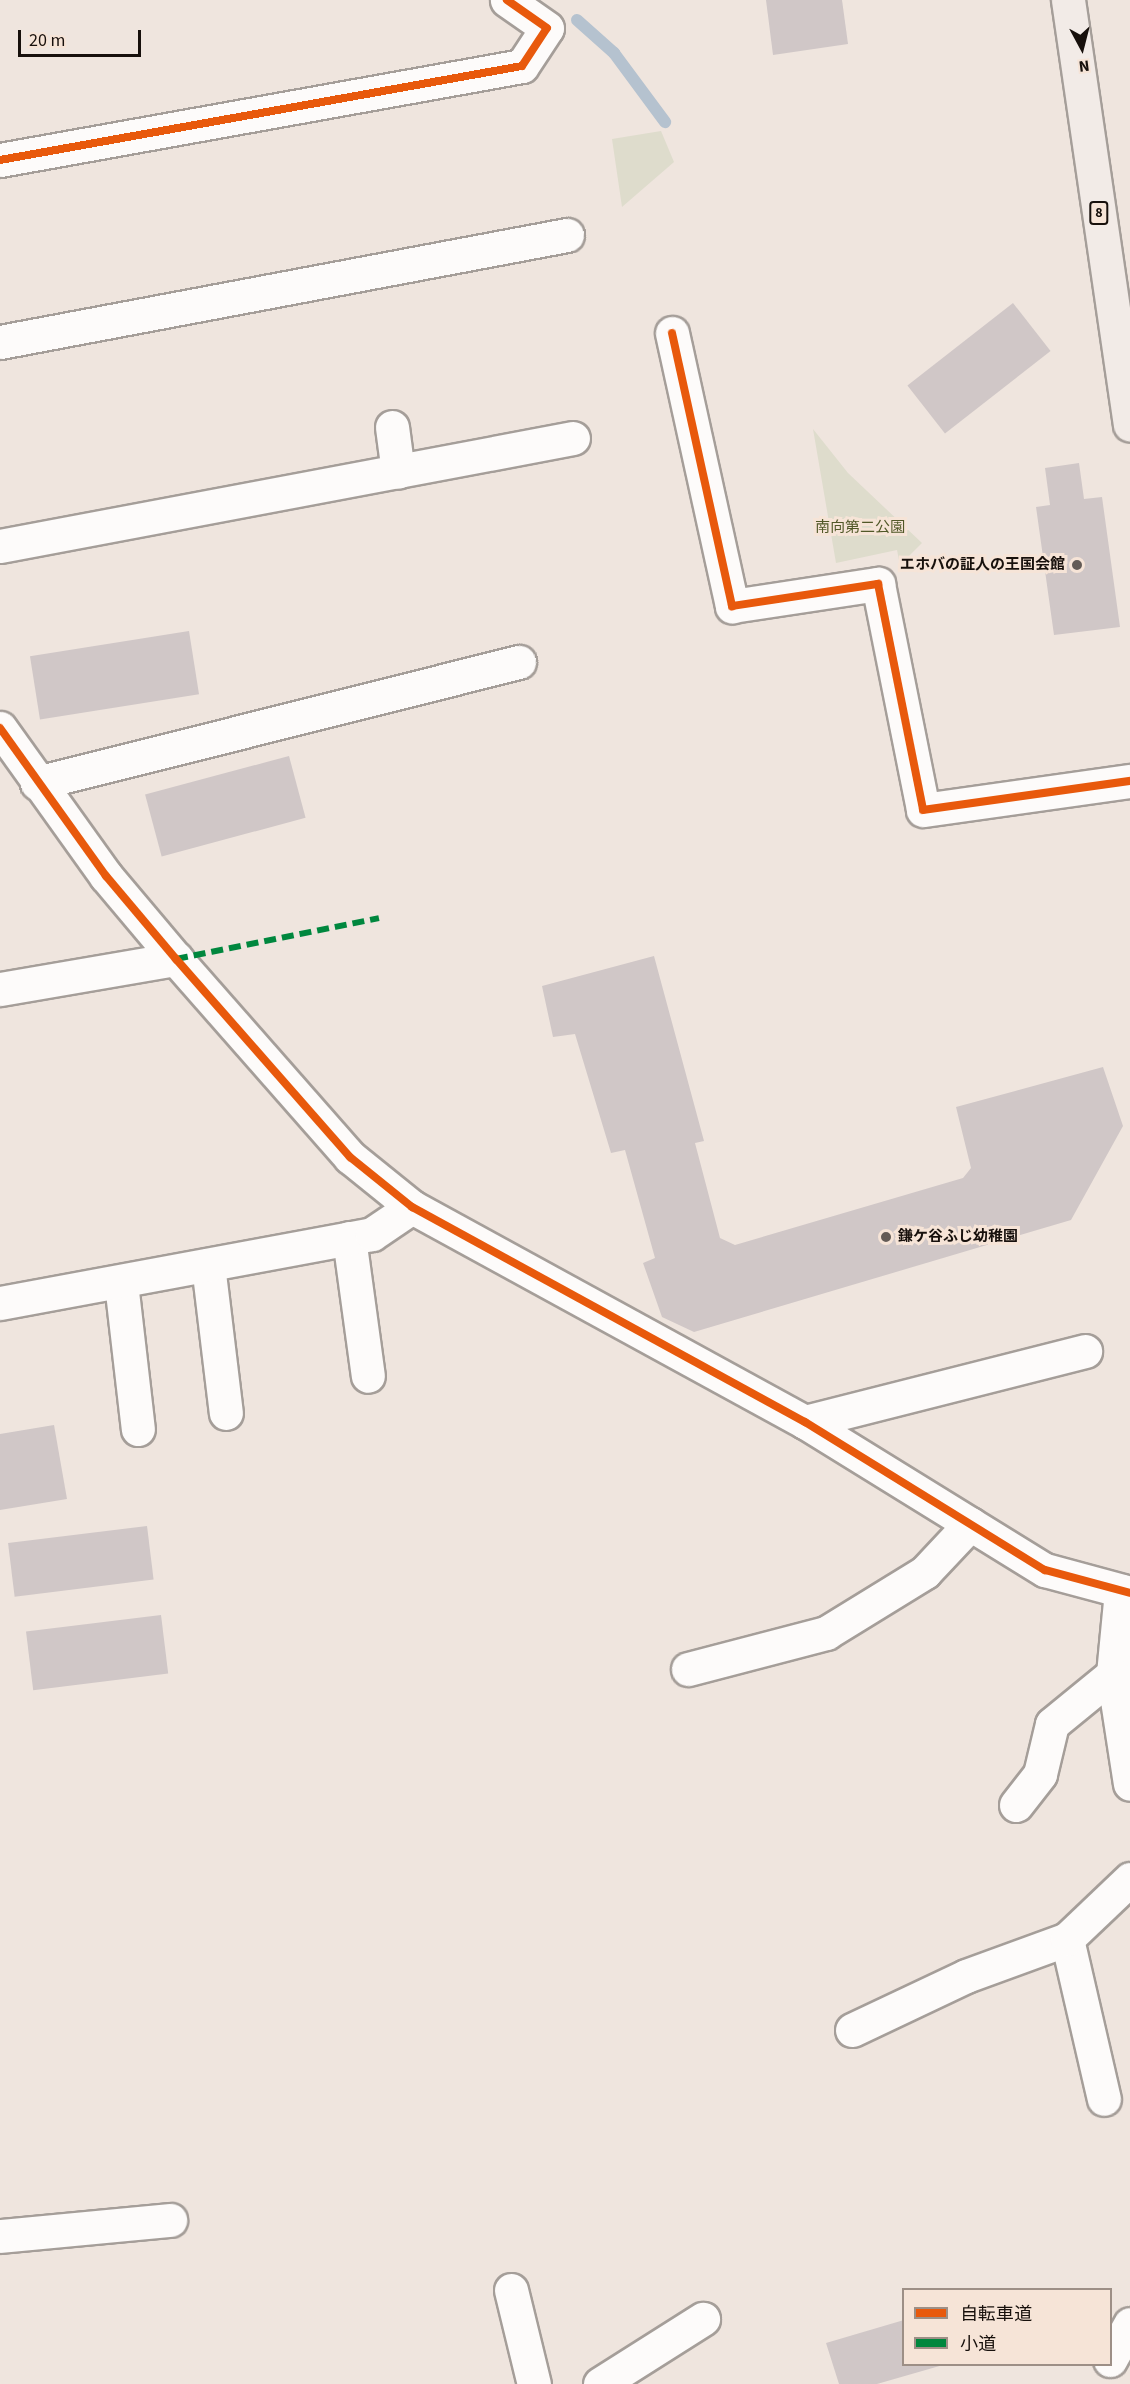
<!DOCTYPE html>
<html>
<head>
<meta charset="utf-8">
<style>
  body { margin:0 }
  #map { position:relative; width:1130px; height:2384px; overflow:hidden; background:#efe5de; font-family:"Source Sans 3","Noto Sans JP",sans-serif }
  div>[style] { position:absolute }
  .green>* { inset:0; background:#dedccc }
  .stream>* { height:12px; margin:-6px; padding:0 6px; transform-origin:6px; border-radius:6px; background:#b5c2cf }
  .building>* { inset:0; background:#d0c7c7; transform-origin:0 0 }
  .roads { filter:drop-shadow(2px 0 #a59e99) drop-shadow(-2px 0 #a59e99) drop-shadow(0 2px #a59e99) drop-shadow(0 -2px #a59e99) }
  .minor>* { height:33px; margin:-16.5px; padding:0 16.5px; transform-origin:16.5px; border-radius:16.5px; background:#fdfbfa }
  .major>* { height:33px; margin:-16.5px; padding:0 16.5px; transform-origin:16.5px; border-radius:16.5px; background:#f2ebe7 }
  .quiet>* { height:6px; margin-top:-3px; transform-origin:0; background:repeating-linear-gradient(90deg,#00873e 0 12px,transparent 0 18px) }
  .cycleway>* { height:8px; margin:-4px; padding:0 4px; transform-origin:4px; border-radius:4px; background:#e8590c }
  .dots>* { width:16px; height:16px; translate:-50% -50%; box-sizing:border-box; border:3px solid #f6e4d7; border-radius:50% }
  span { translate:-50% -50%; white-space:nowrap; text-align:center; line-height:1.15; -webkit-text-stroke:6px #f6e4d7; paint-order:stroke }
  .shield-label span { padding:2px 4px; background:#f6e4d7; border:2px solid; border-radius:4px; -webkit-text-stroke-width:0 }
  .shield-label { font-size:14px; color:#17100c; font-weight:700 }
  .park-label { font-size:15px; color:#515828 }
  .poi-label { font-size:15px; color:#17100c; font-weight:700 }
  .right { translate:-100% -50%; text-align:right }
  .left { translate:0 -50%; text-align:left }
  .legend { position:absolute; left:902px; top:2288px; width:210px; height:78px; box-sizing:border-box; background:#f6e4d7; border:2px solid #9d8f86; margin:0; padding:8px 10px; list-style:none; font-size:18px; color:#17100c }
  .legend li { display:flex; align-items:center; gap:12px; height:30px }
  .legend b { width:30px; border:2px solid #9d8f86 }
  .north { position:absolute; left:1052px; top:18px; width:60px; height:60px; -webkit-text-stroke:4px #f6e4d7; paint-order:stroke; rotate:173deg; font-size:16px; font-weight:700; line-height:24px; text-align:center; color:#17100c }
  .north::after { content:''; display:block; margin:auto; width:21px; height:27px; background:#17100c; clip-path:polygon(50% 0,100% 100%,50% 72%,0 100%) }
  .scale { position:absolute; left:18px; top:30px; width:123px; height:27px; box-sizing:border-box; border:3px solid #17100c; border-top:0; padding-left:8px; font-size:18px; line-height:21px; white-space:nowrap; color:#17100c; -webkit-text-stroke:4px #f6e4d7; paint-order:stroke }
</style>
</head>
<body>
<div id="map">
  <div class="green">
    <div style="clip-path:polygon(661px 131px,674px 162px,622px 207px,612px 139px)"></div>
    <div style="clip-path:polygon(813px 429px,848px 473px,922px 543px,900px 565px,897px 550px,836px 563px)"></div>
  </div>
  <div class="stream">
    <div style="left:577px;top:20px;width:50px;rotate:41.7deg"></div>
    <div style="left:614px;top:53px;width:86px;rotate:53.5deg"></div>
  </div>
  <div class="building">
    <div style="clip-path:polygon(766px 0,842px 0,848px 44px,773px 55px)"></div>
    <div style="left:1013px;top:303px;width:61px;height:134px;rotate:52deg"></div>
    <div style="clip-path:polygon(1079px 463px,1084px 499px,1102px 497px,1120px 627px,1054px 635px,1036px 507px,1050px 505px,1045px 468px)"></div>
    <div style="left:189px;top:631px;width:64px;height:161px;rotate:81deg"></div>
    <div style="left:289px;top:756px;width:64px;height:149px;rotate:75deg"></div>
    <div style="clip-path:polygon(654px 956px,704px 1141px,695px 1143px,720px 1238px,735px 1245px,963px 1178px,971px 1168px,956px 1107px,1103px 1067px,1123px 1126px,1071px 1220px,694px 1332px,662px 1317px,643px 1263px,655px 1258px,625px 1150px,611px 1153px,575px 1034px,553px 1037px,542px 986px)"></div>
    <div style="clip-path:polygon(54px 1425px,67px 1499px,0 1510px,0 1434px)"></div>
    <div style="left:147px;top:1526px;width:54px;height:140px;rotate:83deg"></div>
    <div style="left:161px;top:1615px;width:59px;height:136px;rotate:83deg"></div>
    <div style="clip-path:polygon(904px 2320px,904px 2364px,943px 2365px,877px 2384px,839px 2384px,826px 2343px)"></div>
  </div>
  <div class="roads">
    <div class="minor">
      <div style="left:0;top:160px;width:530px;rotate:-10.21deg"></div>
      <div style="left:522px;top:66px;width:45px;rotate:-56.7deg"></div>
      <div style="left:547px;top:28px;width:49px;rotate:-145deg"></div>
      <div style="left:672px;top:333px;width:280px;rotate:77.6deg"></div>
      <div style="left:732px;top:606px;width:148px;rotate:-8.6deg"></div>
      <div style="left:878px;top:584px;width:230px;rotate:78.7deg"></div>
      <div style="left:923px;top:810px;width:209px;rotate:-8deg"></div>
      <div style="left:0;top:342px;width:577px;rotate:-10.69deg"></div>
      <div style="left:392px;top:427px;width:45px;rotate:82.4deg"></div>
      <div style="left:0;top:546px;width:583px;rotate:-10.67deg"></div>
      <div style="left:0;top:728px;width:182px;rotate:54.4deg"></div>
      <div style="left:106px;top:876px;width:109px;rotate:49.9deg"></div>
      <div style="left:176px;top:959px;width:264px;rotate:48.7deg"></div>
      <div style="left:350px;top:1157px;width:80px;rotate:38.9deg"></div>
      <div style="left:412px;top:1207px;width:448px;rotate:28.7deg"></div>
      <div style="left:805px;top:1422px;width:282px;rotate:31.7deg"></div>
      <div style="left:1045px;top:1570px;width:88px;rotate:15.1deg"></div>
      <div style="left:37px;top:783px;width:497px;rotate:-14.1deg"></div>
      <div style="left:0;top:989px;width:179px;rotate:-9.7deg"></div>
      <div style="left:349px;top:1238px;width:139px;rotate:82.2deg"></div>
      <div style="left:208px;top:1265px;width:149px;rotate:83.1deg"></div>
      <div style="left:121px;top:1283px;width:147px;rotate:83.4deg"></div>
      <div style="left:0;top:1303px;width:378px;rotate:-10.5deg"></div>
      <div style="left:372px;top:1234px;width:48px;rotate:-34deg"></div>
      <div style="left:805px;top:1422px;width:289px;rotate:-14.2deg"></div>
      <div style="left:1121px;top:1591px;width:83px;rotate:95.5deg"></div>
      <div style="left:1113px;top:1674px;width:111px;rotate:81.2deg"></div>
      <div style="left:688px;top:1669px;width:143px;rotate:-14.6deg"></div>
      <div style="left:826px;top:1633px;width:116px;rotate:-31.6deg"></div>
      <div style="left:925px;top:1572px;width:66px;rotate:-46.8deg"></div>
      <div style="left:1016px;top:1805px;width:39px;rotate:-52deg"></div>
      <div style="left:1040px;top:1774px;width:51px;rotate:-76.5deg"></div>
      <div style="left:1052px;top:1724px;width:79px;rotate:-39.3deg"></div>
      <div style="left:1067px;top:1939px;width:164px;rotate:77deg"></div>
      <div style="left:852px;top:2030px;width:126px;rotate:-25.3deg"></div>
      <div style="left:966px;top:1976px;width:108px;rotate:-20.1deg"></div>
      <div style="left:1067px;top:1939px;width:87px;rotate:-43.6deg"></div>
      <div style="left:0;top:2236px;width:171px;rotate:-5.4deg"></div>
      <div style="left:511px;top:2290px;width:97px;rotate:76.3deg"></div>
      <div style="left:1110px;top:2360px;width:41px;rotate:-60.9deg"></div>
      <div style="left:600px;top:2384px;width:122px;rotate:-32.3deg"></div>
    </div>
    <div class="major">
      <div style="left:1068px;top:0;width:429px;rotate:81.7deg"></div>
    </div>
  </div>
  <div class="quiet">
    <div style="left:176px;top:959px;width:207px;rotate:-11.4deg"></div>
  </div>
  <div class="cycleway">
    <div style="left:0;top:160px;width:530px;rotate:-10.21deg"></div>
    <div style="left:522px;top:66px;width:45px;rotate:-56.7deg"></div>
    <div style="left:547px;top:28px;width:49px;rotate:-145deg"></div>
    <div style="left:672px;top:333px;width:280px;rotate:77.6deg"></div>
    <div style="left:732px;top:606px;width:148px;rotate:-8.6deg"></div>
    <div style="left:878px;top:584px;width:230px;rotate:78.7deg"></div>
    <div style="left:923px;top:810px;width:209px;rotate:-8deg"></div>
    <div style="left:0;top:728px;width:182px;rotate:54.4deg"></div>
    <div style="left:106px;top:876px;width:109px;rotate:49.9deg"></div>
    <div style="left:176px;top:959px;width:264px;rotate:48.7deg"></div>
    <div style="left:350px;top:1157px;width:80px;rotate:38.9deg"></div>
    <div style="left:412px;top:1207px;width:448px;rotate:28.7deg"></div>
    <div style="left:805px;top:1422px;width:282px;rotate:31.7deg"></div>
    <div style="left:1045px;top:1570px;width:88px;rotate:15.1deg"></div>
  </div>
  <div class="dots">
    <div style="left:1077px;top:565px;background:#635b56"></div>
    <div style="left:886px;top:1237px;background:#635b56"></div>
  </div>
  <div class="shield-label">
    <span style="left:1099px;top:213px">8</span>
  </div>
  <div class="park-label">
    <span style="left:860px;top:528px">南向第二公園</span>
  </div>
  <div class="poi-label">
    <span class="right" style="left:1065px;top:565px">エホバの証人の王国会館</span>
    <span class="left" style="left:898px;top:1237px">鎌ケ谷ふじ幼稚園</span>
  </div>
  <ul class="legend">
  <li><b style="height:8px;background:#e8590c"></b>自転車道</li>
  <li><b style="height:8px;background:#00873e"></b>小道</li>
  </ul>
  <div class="north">N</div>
  <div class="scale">20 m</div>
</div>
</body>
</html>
